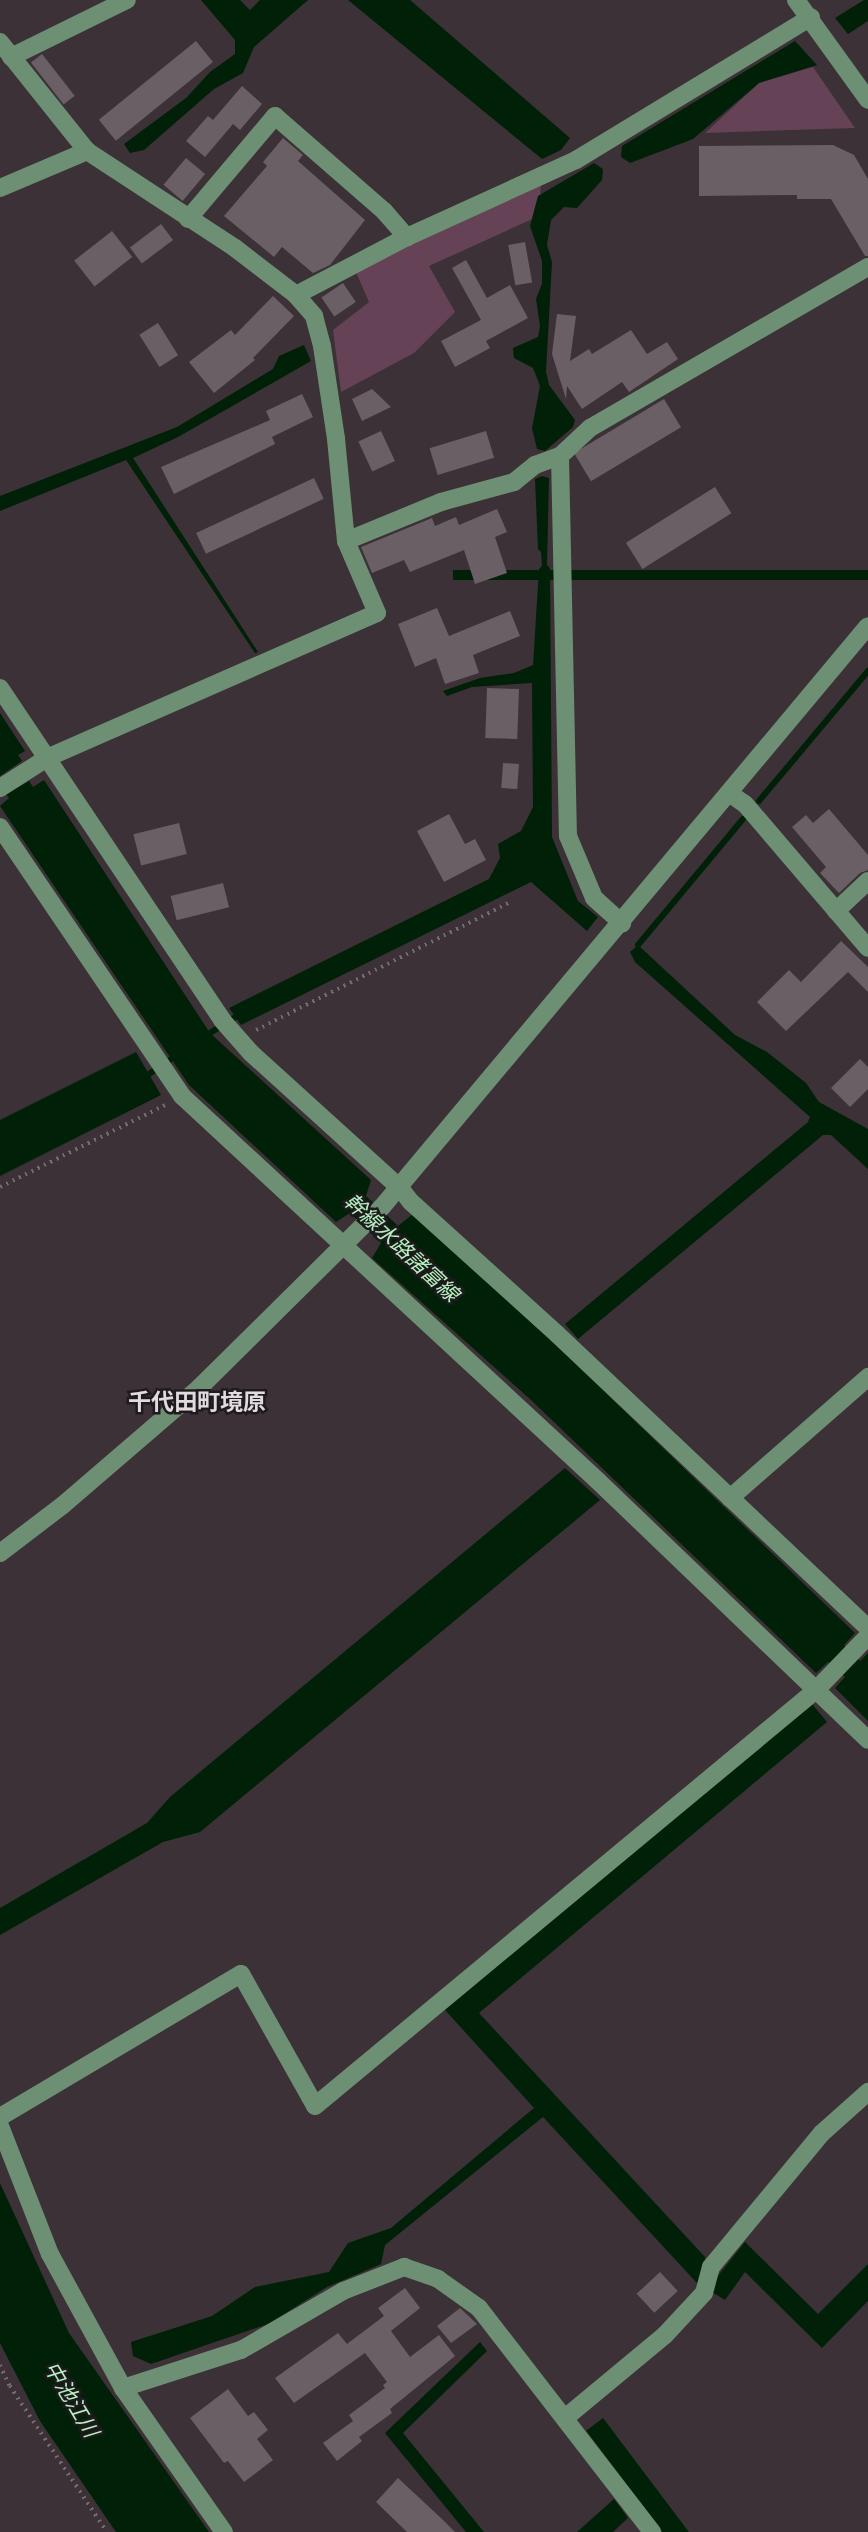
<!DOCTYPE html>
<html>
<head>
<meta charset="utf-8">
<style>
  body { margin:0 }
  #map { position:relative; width:868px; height:2532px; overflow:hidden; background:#3b3136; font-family:"Noto Sans","Noto Sans JP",sans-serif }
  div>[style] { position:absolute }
  .green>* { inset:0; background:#654256 }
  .water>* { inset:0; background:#002007; transform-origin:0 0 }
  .stream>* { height:6px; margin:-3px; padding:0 3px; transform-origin:3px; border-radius:3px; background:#002007 }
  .building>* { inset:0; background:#6a5f65; transform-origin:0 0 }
  .path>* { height:3.5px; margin-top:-1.75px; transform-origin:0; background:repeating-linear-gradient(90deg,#746b70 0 2px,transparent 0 7px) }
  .minor>* { height:18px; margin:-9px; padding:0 9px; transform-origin:9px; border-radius:9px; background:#6d8f73 }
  span { translate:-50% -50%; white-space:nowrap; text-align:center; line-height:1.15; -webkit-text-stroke:5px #1f1a1d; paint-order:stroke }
  .water-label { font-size:21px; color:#b4f3c0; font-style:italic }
  .quarter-label { font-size:23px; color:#e1dade; font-weight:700 }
</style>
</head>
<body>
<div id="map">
  <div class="green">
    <div style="clip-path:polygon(813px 67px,855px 128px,705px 133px,759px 83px)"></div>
    <div style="clip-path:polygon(542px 167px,539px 216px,429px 266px,455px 312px,414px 353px,341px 392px,333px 330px,369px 302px,355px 270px)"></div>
  </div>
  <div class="water">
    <div style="clip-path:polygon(201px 0,240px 0,250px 10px,260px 0,308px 0,254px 47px,243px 73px,214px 89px,144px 150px,130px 153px,124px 144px,186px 98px,210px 72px,235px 54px,235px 40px)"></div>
    <div style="clip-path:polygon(348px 0,410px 0,570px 138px,561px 150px,542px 159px)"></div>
    <div style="clip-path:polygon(864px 0,868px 0,868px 21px,848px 34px,835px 18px)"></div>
    <div style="clip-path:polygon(795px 41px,817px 65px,759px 83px,693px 139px,630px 163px,621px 157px,622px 146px)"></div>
    <div style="clip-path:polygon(594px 163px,603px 169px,602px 180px,577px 208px,564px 207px,551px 220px,547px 245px,552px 262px,546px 372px,549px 385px,575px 420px,573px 427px,545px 451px,537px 449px,532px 428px,540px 386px,533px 368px,514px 358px,513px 348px,538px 337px,540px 326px,536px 299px,542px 284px,542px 261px,530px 226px,538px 196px)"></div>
    <div style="clip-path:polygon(304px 345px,311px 361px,178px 437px,133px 458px,258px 652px,255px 653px,126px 460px,0 511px,0 496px,177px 427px,273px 369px,279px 356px)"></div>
    <div style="clip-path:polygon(542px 476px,549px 478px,547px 565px,550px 568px,552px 837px,578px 901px,598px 917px,587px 931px,531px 882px,241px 1025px,229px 1008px,489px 879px,500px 858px,498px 844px,521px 831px,533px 807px,532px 683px,472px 687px,447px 696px,443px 691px,480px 678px,514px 673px,533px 665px,539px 569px,542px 566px,541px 552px,538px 549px,535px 479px)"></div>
    <div style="left:868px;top:570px;width:10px;height:415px;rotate:90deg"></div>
    <div style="clip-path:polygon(0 713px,25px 751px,18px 755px,22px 761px,0 776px)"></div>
    <div style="clip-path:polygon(44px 780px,210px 1033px,371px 1180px,366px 1196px,398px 1226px,413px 1214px,557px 1346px,855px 1633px,844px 1645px,860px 1661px,868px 1653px,868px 1721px,835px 1688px,845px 1677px,828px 1662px,816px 1673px,531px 1400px,372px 1258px,381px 1243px,350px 1213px,336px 1222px,189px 1085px,0 806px,9px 798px,6px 794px,29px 781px,33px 787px)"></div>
    <div style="clip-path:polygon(638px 945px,735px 1035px,767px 1052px,806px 1083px,819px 1102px,868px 1129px,868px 1169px,831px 1135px,823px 1135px,578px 1339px,565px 1324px,808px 1122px,810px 1117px,635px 962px,630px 952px)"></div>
    <div style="clip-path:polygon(136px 1052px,161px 1095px,0 1176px,0 1120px)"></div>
    <div style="clip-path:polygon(565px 1468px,600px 1500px,200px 1832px,163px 1842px,0 1935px,0 1908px,147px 1823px,170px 1797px)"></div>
    <div style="clip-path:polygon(812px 1704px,827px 1722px,479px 2013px,705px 2257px,704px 2268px,717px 2277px,745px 2242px,818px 2314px,868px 2264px,868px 2301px,822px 2348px,745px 2272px,725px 2300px,697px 2283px,543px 2117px,385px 2245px,381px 2264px,327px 2287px,268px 2324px,151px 2364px,133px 2356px,131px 2342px,212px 2316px,255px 2287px,329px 2272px,348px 2243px,391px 2228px,534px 2108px,445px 2010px)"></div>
    <div style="clip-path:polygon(0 2183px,69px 2333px,209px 2532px,116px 2532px,40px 2421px,0 2343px)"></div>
    <div style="clip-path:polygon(480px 2342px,487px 2351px,403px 2433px,484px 2532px,466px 2532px,385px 2433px)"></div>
    <div style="left:603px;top:2418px;width:143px;height:21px;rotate:53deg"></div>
    <div style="clip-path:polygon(614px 2499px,628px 2518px,613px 2532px,577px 2532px)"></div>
  </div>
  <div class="stream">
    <div style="left:759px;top:801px;width:170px;rotate:-50deg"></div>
    <div style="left:638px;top:945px;width:164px;rotate:-50.2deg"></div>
    <div style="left:210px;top:1033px;width:31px;rotate:-32deg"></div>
    <div style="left:149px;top:1074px;width:25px;rotate:-34deg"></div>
  </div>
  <div class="building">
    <div style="left:196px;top:41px;width:27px;height:125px;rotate:51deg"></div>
    <div style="left:42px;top:54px;width:53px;height:14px;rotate:52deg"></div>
    <div style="clip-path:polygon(242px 86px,262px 104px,240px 130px,233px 124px,205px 157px,186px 141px,208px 116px,213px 120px)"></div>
    <div style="clip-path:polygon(283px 138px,303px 155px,298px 161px,365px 220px,330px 265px,313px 273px,282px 247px,274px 257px,224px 216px,267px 166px,263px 162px)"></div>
    <div style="clip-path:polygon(833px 145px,854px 155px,868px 179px,868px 256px,865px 256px,831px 199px,797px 199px,797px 195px,699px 196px,699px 146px)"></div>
    <div style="left:186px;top:158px;width:25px;height:35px;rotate:40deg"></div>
    <div style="left:161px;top:224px;width:20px;height:39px;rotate:53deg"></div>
    <div style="left:112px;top:231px;width:33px;height:48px;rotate:52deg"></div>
    <div style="left:525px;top:242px;width:41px;height:17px;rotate:80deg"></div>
    <div style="clip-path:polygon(466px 260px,487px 298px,510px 285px,528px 318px,486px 341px,490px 348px,455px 367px,441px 341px,481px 320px,452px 268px)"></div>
    <div style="left:343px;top:283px;width:23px;height:26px;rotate:56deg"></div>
    <div style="clip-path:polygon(273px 296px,294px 316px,253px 358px,255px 360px,214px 393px,189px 362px,231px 330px,235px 335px)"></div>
    <div style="clip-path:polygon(557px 314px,576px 316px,570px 361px,589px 349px,592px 354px,631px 330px,647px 354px,667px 342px,678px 359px,629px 392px,622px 382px,582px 409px,567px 386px,566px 399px,552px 354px)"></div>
    <div style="left:158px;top:323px;width:38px;height:22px;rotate:58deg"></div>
    <div style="clip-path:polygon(372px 389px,391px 407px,362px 421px,352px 399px)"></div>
    <div style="clip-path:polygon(302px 394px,313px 417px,272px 437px,275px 444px,174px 494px,161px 467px,270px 420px,266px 411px)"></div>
    <div style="left:664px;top:399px;width:33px;height:105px;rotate:59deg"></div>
    <div style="left:381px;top:431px;width:33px;height:25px;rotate:65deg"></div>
    <div style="left:486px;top:431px;width:28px;height:59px;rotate:73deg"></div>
    <div style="left:314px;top:478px;width:23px;height:130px;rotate:65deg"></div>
    <div style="left:715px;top:487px;width:31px;height:105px;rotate:58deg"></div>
    <div style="clip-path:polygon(497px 509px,507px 532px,495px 537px,507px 573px,475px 584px,464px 550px,410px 572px,404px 560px,372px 573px,361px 547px,432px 518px,435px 526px,456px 517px,459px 525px)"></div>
    <div style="clip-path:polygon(437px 608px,449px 636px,510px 611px,520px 636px,473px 655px,479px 673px,445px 684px,436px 658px,415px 667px,398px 624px)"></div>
    <div style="left:487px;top:688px;width:32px;height:50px;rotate:2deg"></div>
    <div style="left:503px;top:763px;width:16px;height:25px;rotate:4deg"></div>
    <div style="clip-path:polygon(829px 809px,868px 855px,868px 870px,860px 873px,839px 893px,820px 873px,826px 867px,792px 827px,806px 815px,813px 823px)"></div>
    <div style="clip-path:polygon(449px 814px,465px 844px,475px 839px,486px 860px,444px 882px,417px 831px)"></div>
    <div style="left:179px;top:823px;width:32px;height:47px;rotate:76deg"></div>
    <div style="left:223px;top:883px;width:25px;height:54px;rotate:76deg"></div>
    <div style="clip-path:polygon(841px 941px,868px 967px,868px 992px,848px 972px,786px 1031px,757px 1002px,789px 970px,801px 982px)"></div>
    <div style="clip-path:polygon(860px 1059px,868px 1067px,868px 1089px,850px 1107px,831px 1088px)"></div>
    <div style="left:660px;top:2272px;width:26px;height:32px;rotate:47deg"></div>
    <div style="clip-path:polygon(405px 2288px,420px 2308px,391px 2331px,410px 2357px,439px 2335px,455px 2356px,390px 2409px,392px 2413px,359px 2437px,362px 2441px,337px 2461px,323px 2443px,353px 2421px,349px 2415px,385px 2388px,383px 2385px,387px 2382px,365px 2353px,294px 2403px,275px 2378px,338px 2333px,347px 2344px,384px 2316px,378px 2308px)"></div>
    <div style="clip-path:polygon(460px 2308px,477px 2324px,451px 2343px,437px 2326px)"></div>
    <div style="clip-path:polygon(228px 2389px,248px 2416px,254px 2412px,268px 2430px,257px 2439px,273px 2460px,244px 2482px,228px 2461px,224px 2463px,190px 2418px)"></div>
    <div style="clip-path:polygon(398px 2478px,442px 2519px,455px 2532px,407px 2532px,376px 2502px)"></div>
  </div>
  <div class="path">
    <div style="left:256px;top:1030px;width:282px;rotate:-26.7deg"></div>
    <div style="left:0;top:1187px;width:184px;rotate:-26.4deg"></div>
    <div style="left:0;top:2365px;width:23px;rotate:65deg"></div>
    <div style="left:10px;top:2386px;width:175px;rotate:56.4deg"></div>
  </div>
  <div class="minor">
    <div style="left:796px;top:0;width:123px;rotate:54.2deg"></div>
    <div style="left:0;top:42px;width:139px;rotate:51.4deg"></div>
    <div style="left:87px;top:151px;width:177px;rotate:33.2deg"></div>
    <div style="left:235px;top:248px;width:77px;rotate:37.6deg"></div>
    <div style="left:296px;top:295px;width:28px;rotate:49deg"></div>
    <div style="left:314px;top:316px;width:31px;rotate:75deg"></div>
    <div style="left:322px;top:346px;width:94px;rotate:81.4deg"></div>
    <div style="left:336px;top:439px;width:102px;rotate:84.4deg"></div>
    <div style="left:346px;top:541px;width:78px;rotate:66.7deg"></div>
    <div style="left:377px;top:613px;width:360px;rotate:156.3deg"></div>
    <div style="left:47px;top:758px;width:56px;rotate:147.4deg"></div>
    <div style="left:11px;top:57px;width:129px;rotate:-26.2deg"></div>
    <div style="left:0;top:188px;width:95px;rotate:-23deg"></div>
    <div style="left:188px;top:219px;width:135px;rotate:-49.8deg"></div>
    <div style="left:275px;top:116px;width:145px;rotate:41.1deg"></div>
    <div style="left:384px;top:211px;width:35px;rotate:49deg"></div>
    <div style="left:296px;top:295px;width:125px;rotate:-27.6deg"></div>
    <div style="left:407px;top:237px;width:186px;rotate:-24.5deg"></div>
    <div style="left:576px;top:160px;width:275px;rotate:-31.3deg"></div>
    <div style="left:560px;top:456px;width:380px;rotate:88.8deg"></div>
    <div style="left:568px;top:836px;width:67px;rotate:67.2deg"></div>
    <div style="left:594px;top:898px;width:38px;rotate:42deg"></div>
    <div style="left:346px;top:541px;width:103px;rotate:-22.3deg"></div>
    <div style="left:441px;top:502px;width:76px;rotate:-15.3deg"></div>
    <div style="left:514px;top:482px;width:27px;rotate:-39deg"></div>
    <div style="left:535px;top:465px;width:27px;rotate:-20deg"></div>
    <div style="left:560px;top:456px;width:41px;rotate:-43deg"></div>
    <div style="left:590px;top:428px;width:321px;rotate:-30.1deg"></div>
    <div style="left:0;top:688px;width:399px;rotate:56.2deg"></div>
    <div style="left:222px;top:1020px;width:44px;rotate:48.7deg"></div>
    <div style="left:251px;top:1053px;width:201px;rotate:42.2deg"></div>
    <div style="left:400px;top:1188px;width:18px;rotate:52deg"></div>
    <div style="left:411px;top:1202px;width:197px;rotate:42.1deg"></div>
    <div style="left:557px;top:1334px;width:428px;rotate:43.4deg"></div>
    <div style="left:729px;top:793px;width:19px;rotate:35deg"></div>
    <div style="left:745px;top:804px;width:189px;rotate:49.5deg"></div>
    <div style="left:0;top:827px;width:325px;rotate:55.9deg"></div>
    <div style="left:182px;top:1096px;width:567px;rotate:42.78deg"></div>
    <div style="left:598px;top:1481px;width:374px;rotate:43.8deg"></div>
    <div style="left:836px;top:911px;width:44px;rotate:-43.2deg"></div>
    <div style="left:730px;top:1498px;width:184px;rotate:-41.2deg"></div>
    <div style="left:0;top:1553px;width:79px;rotate:-37.3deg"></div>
    <div style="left:63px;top:1505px;width:179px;rotate:-40.7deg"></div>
    <div style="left:199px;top:1388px;width:257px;rotate:-44.7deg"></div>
    <div style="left:382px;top:1207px;width:757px;rotate:-50.09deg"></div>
    <div style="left:0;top:2117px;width:280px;rotate:-30.7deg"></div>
    <div style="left:241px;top:1974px;width:151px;rotate:60.7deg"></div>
    <div style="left:315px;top:2106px;width:651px;rotate:-39.7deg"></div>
    <div style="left:816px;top:1690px;width:75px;rotate:-46.1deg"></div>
    <div style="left:0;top:2126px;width:137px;rotate:68.7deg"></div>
    <div style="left:50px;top:2254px;width:153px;rotate:61.4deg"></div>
    <div style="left:123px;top:2388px;width:176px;rotate:55deg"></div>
    <div style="left:123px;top:2388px;width:124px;rotate:-17.9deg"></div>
    <div style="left:241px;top:2350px;width:118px;rotate:-30deg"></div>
    <div style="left:343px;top:2291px;width:66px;rotate:-21.5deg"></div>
    <div style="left:404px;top:2267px;width:36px;rotate:19deg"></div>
    <div style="left:438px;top:2279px;width:50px;rotate:35.3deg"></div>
    <div style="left:479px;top:2308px;width:283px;rotate:52.3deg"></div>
    <div style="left:565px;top:2418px;width:130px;rotate:-39.7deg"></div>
    <div style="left:665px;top:2335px;width:57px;rotate:-47.1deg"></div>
    <div style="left:704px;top:2293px;width:27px;rotate:-75deg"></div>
    <div style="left:711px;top:2267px;width:174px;rotate:-50.4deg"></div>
    <div style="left:822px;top:2133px;width:62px;rotate:-41.7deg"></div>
  </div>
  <div class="water-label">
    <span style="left:402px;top:1247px;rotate:43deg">幹線水路諸富線</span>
    <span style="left:72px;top:2399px;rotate:59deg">中池江川</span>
  </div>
  <div class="quarter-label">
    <span style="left:197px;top:1401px">千代田町境原</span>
  </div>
</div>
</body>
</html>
